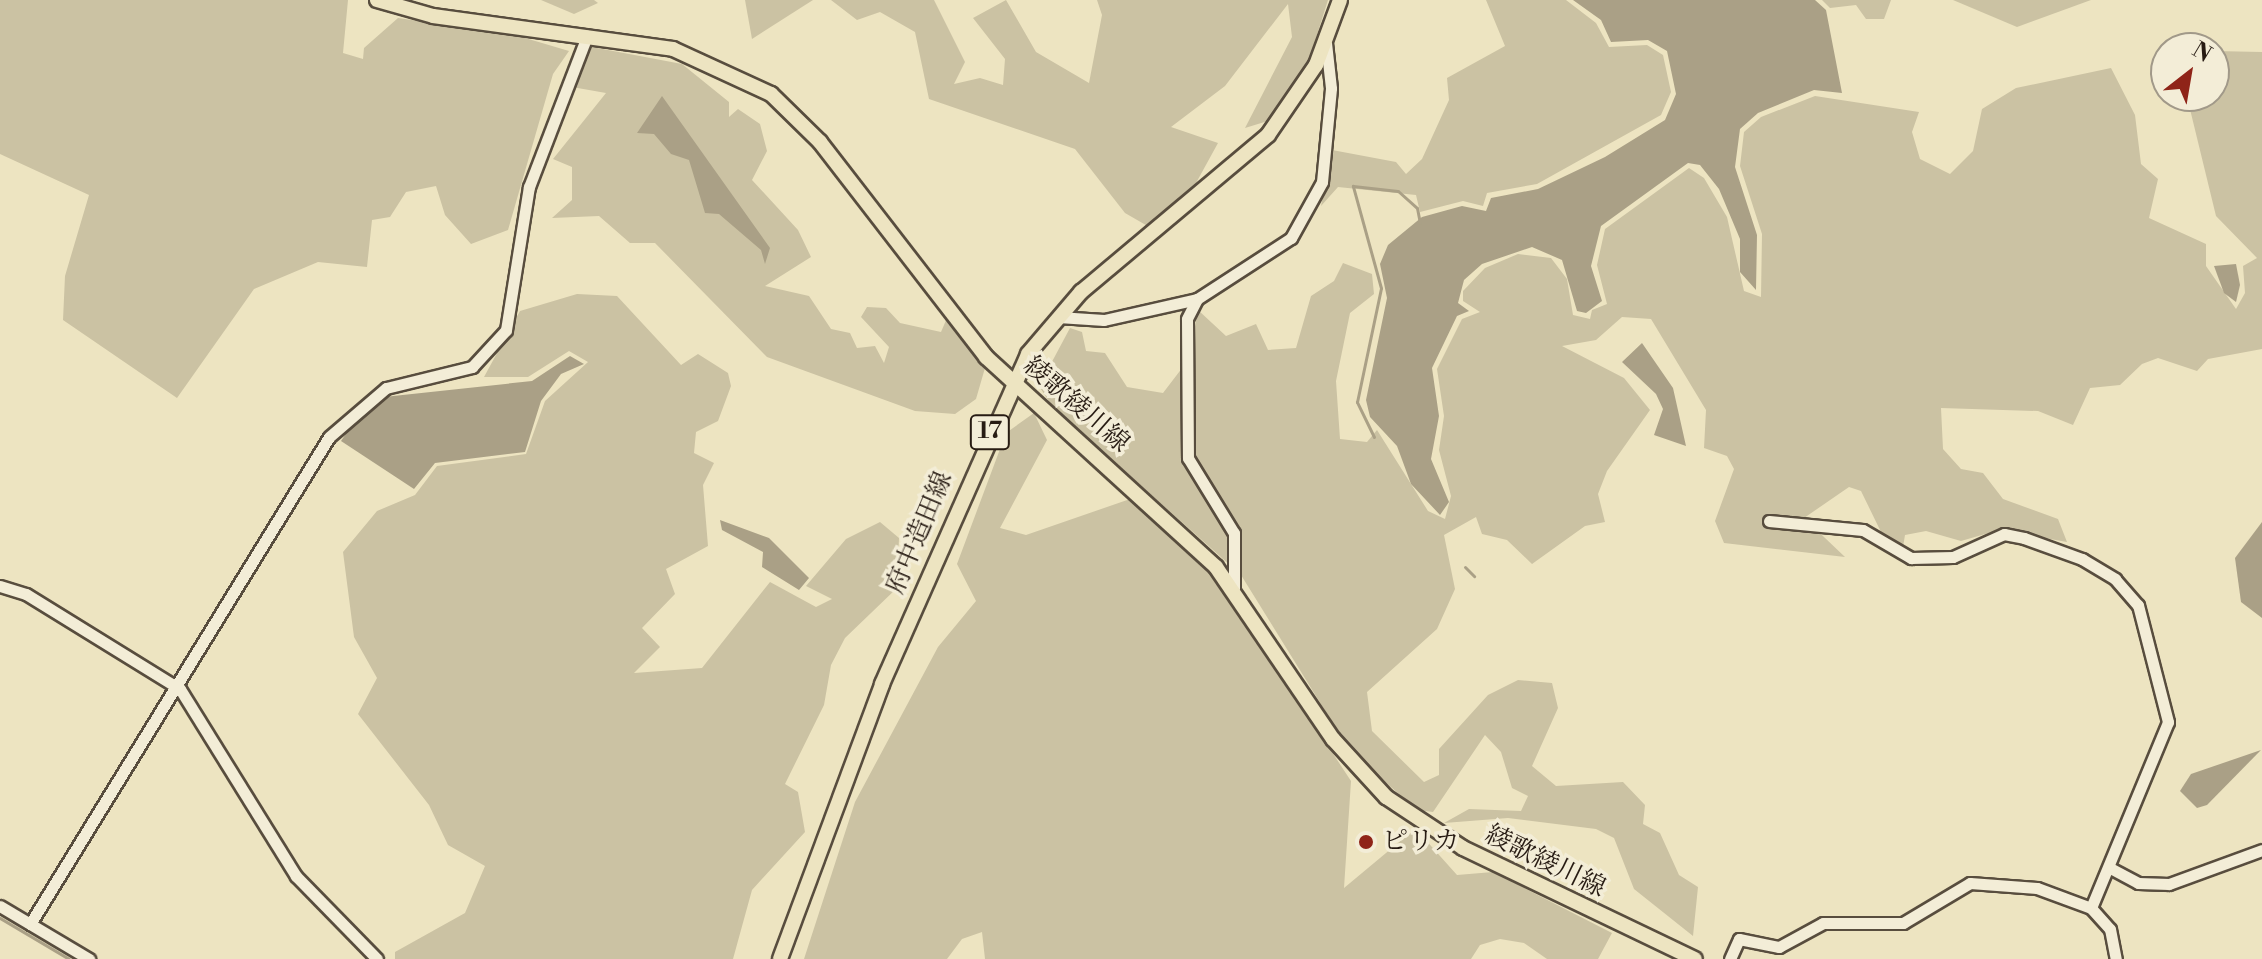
<!DOCTYPE html>
<html>
<head>
<meta charset="utf-8">
<style>
  body { margin:0 }
  #map { position:relative; width:2262px; height:959px; overflow:hidden; background:#ede4c1; font-family:"Libre Bodoni","Noto Serif JP",serif }
  div>[style] { position:absolute }
  .green>* { inset:0; background:#cbc2a3 }
  .water>* { inset:0; background:#aaa086 }
  .stream>* { height:3px; margin:-1.5px; padding:0 1.5px; transform-origin:1.5px; border-radius:1.5px; background:#aaa086 }
  .roads { filter:drop-shadow(2px 0 #584d3e) drop-shadow(-2px 0 #584d3e) drop-shadow(0 2px #584d3e) drop-shadow(0 -2px #584d3e) }
  .minor>* { height:11px; margin:-5.5px; padding:0 5.5px; transform-origin:5.5px; border-radius:5.5px; background:#f3edd7 }
  .major>* { height:14px; margin:-7px; padding:0 7px; transform-origin:7px; border-radius:7px; background:#ede4c1 }
  .dots>* { width:22px; height:22px; translate:-50% -50%; box-sizing:border-box; border:4px solid #f3edd7; border-radius:50% }
  span { translate:-50% -50%; white-space:nowrap; text-align:center; line-height:1.15; -webkit-text-stroke:7px #f3edd7; paint-order:stroke }
  .shield-label span { padding:2px 6px; background:#f3edd7; border:2px solid; border-radius:6px; -webkit-text-stroke-width:0 }
  .shield-label { font-size:24px; color:#271b13; font-weight:700 }
  .street-label { font-size:26px; color:#271b13 }
  .poi-label { font-size:26px; color:#271b13 }
  .left { translate:0 -50%; text-align:left }
  .north { position:absolute; left:2150px; top:32px; width:80px; height:80px; box-sizing:border-box; background:#f3edd7; border:2px solid #a19989; border-radius:50%; rotate:31deg; font-size:22px; font-weight:700; line-height:32px; text-align:center; color:#271b13 }
  .north::after { content:''; display:block; margin:auto; width:28px; height:36px; background:#8f2418; clip-path:polygon(50% 0,100% 100%,50% 72%,0 100%) }
</style>
</head>
<body>
<div id="map">
  <div class="green">
    <div style="clip-path:polygon(0 0,348px 0,343px 53px,363px 59px,364px 48px,398px 18px,515px 35px,569px 51px,553px 74px,508px 230px,471px 244px,445px 215px,436px 186px,406px 192px,390px 217px,372px 220px,367px 267px,318px 262px,254px 289px,177px 398px,63px 320px,65px 276px,89px 195px,0 154px)"></div>
    <div style="clip-path:polygon(541px 0,594px 0,598px 3px,574px 14px)"></div>
    <div style="clip-path:polygon(745px 0,813px 0,752px 39px)"></div>
    <div style="clip-path:polygon(831px 0,934px 0,965px 62px,954px 84px,980px 78px,1003px 85px,1005px 59px,973px 18px,1006px 0,1036px 52px,1089px 83px,1102px 15px,1097px 0,1328px 0,1309px 60px,1271px 120px,1245px 128px,1292px 37px,1288px 4px,1225px 86px,1171px 127px,1218px 143px,1190px 194px,1151px 228px,1125px 213px,1075px 149px,929px 99px,915px 32px,880px 12px,857px 20px)"></div>
    <div style="clip-path:polygon(1486px 0,1566px 0,1596px 23px,1609px 47px,1647px 45px,1663px 55px,1671px 92px,1661px 115px,1537px 184px,1487px 193px,1483px 206px,1463px 201px,1420px 212px,1416px 195px,1338px 187px,1321px 206px,1332px 150px,1396px 162px,1406px 174px,1422px 159px,1449px 100px,1447px 78px,1505px 46px)"></div>
    <div style="clip-path:polygon(1822px 0,1891px 0,1884px 19px,1866px 19px,1856px 5px,1830px 8px)"></div>
    <div style="clip-path:polygon(1953px 0,2091px 0,2017px 27px)"></div>
    <div style="clip-path:polygon(592px 47px,682px 64px,729px 102px,729px 117px,738px 109px,760px 124px,767px 151px,752px 180px,798px 230px,811px 257px,765px 286px,809px 296px,831px 329px,850px 333px,857px 348px,875px 346px,884px 363px,889px 347px,861px 317px,867px 307px,886px 308px,900px 323px,941px 332px,947px 318px,985px 368px,976px 399px,955px 414px,915px 411px,767px 357px,655px 243px,630px 243px,599px 216px,552px 218px,572px 200px,572px 167px,553px 159px,606px 93px,572px 87px)"></div>
    <div style="clip-path:polygon(2214px 51px,2262px 52px,2262px 349px,2208px 359px,2197px 371px,2158px 358px,2142px 364px,2120px 385px,2090px 388px,2073px 425px,2038px 411px,1941px 408px,1943px 449px,1961px 469px,1983px 473px,2003px 499px,2058px 519px,2067px 542px,1999px 530px,1961px 541px,1926px 531px,1905px 535px,1903px 547px,1881px 532px,1861px 491px,1849px 487px,1804px 518px,1845px 557px,1724px 543px,1715px 521px,1734px 469px,1727px 456px,1704px 448px,1706px 410px,1651px 319px,1622px 317px,1596px 340px,1562px 346px,1624px 378px,1650px 410px,1607px 471px,1598px 494px,1605px 522px,1585px 526px,1532px 564px,1507px 540px,1482px 534px,1476px 517px,1444px 535px,1455px 589px,1437px 629px,1367px 692px,1372px 731px,1424px 782px,1439px 775px,1439px 749px,1488px 695px,1518px 680px,1552px 683px,1558px 708px,1532px 766px,1556px 786px,1623px 782px,1645px 805px,1643px 824px,1660px 833px,1679px 875px,1698px 887px,1693px 936px,1634px 889px,1614px 838px,1596px 829px,1508px 818px,1444px 823px,1469px 809px,1521px 811px,1528px 796px,1512px 788px,1501px 752px,1485px 735px,1433px 812px,1417px 810px,1350px 751px,1241px 575px,1052px 406px,1039px 386px,1070px 328px,1082px 332px,1086px 351px,1105px 353px,1127px 387px,1163px 393px,1189px 359px,1198px 310px,1226px 336px,1256px 324px,1268px 350px,1296px 348px,1311px 296px,1334px 281px,1343px 263px,1372px 274px,1374px 294px,1350px 313px,1336px 381px,1340px 439px,1367px 442px,1377px 430px,1428px 511px,1445px 519px,1451px 496px,1439px 450px,1444px 416px,1437px 369px,1462px 319px,1480px 312px,1463px 301px,1463px 291px,1485px 268px,1518px 254px,1551px 258px,1567px 279px,1573px 315px,1590px 319px,1592px 310px,1607px 304px,1597px 265px,1605px 229px,1689px 168px,1704px 178px,1727px 217px,1744px 291px,1761px 297px,1762px 234px,1740px 166px,1744px 132px,1761px 117px,1815px 96px,1919px 112px,1912px 132px,1920px 159px,1950px 174px,1973px 151px,1982px 109px,2016px 88px,2111px 68px,2135px 115px,2141px 164px,2158px 179px,2149px 218px,2206px 244px,2206px 266px,2236px 309px,2245px 293px,2243px 266px,2257px 258px,2216px 216px,2188px 101px,2214px 96px)"></div>
    <div style="clip-path:polygon(577px 294px,617px 296px,681px 365px,698px 354px,728px 373px,731px 386px,718px 421px,696px 432px,694px 453px,714px 463px,703px 485px,708px 546px,666px 569px,675px 594px,642px 628px,660px 647px,634px 673px,702px 668px,770px 582px,816px 607px,832px 599px,806px 586px,846px 539px,880px 522px,899px 538px,897px 588px,845px 638px,831px 665px,824px 705px,785px 784px,798px 792px,805px 832px,752px 890px,733px 959px,395px 959px,395px 952px,465px 913px,485px 866px,448px 845px,429px 805px,358px 714px,377px 678px,354px 637px,343px 552px,377px 511px,415px 495px,437px 466px,526px 454px,545px 401px,588px 362px,569px 351px,528px 377px,484px 377px,520px 311px)"></div>
    <div style="clip-path:polygon(1034px 413px,1047px 440px,1000px 528px,1026px 535px,1133px 498px,1212px 570px,1351px 781px,1344px 888px,1410px 833px,1423px 837px,1457px 875px,1493px 872px,1612px 933px,1598px 959px,1547px 959px,1524px 943px,1500px 939px,1480px 945px,1471px 959px,985px 959px,982px 932px,962px 939px,947px 959px,804px 959px,855px 802px,938px 647px,976px 601px,957px 564px,1006px 433px)"></div>
  </div>
  <div class="water">
    <div style="clip-path:polygon(1573px 0,1815px 0,1826px 10px,1842px 93px,1814px 90px,1758px 113px,1740px 129px,1735px 167px,1757px 235px,1756px 290px,1740px 272px,1740px 239px,1719px 189px,1700px 165px,1688px 163px,1601px 226px,1591px 266px,1602px 301px,1586px 313px,1577px 311px,1562px 260px,1532px 247px,1482px 264px,1464px 280px,1458px 303px,1469px 311px,1457px 316px,1432px 368px,1439px 416px,1431px 459px,1449px 502px,1440px 515px,1411px 484px,1397px 446px,1370px 417px,1366px 400px,1387px 298px,1380px 264px,1388px 245px,1422px 217px,1462px 206px,1486px 211px,1491px 198px,1538px 189px,1605px 157px,1665px 120px,1676px 94px,1667px 51px,1648px 40px,1611px 42px,1601px 20px)"></div>
    <div style="clip-path:polygon(662px 96px,770px 248px,765px 264px,761px 250px,719px 214px,705px 213px,689px 160px,671px 154px,654px 134px,637px 133px)"></div>
    <div style="clip-path:polygon(2236px 264px,2240px 285px,2236px 302px,2224px 293px,2214px 266px)"></div>
    <div style="clip-path:polygon(1642px 343px,1673px 388px,1686px 446px,1654px 435px,1663px 409px,1656px 394px,1622px 362px)"></div>
    <div style="clip-path:polygon(570px 356px,584px 364px,561px 374px,541px 401px,525px 452px,435px 463px,414px 489px,341px 441px,362px 410px,384px 397px,532px 381px)"></div>
    <div style="clip-path:polygon(720px 520px,769px 538px,809px 578px,799px 590px,762px 567px,763px 552px,722px 530px)"></div>
    <div style="clip-path:polygon(2262px 522px,2262px 618px,2241px 602px,2235px 558px)"></div>
    <div style="clip-path:polygon(2261px 750px,2207px 805px,2197px 808px,2180px 791px,2191px 774px)"></div>
  </div>
  <div class="stream">
    <div style="left:1374px;top:437px;width:39px;rotate:-116deg"></div>
    <div style="left:1357px;top:402px;width:116px;rotate:-78.1deg"></div>
    <div style="left:1381px;top:288px;width:106px;rotate:-105.4deg"></div>
    <div style="left:1353px;top:186px;width:45px;rotate:6.3deg"></div>
    <div style="left:1398px;top:191px;width:25px;rotate:42deg"></div>
    <div style="left:1417px;top:208px;width:15px;rotate:79deg"></div>
    <div style="left:1465px;top:567px;width:13px;rotate:45deg"></div>
    <div style="left:0;top:918px;width:80px;rotate:30.7deg"></div>
  </div>
  <div class="roads">
    <div class="minor">
      <div style="left:1197px;top:299px;width:22px;rotate:117deg"></div>
      <div style="left:1187px;top:319px;width:139px;rotate:89.6deg"></div>
      <div style="left:1188px;top:458px;width:88px;rotate:58.5deg"></div>
      <div style="left:1234px;top:533px;width:55px;rotate:90deg"></div>
      <div style="left:1058px;top:317px;width:46px;rotate:3.7deg"></div>
      <div style="left:1104px;top:320px;width:95px;rotate:-12.7deg"></div>
      <div style="left:1197px;top:299px;width:112px;rotate:-33deg"></div>
      <div style="left:1291px;top:238px;width:64px;rotate:-61deg"></div>
      <div style="left:1322px;top:182px;width:94px;rotate:-84.5deg"></div>
      <div style="left:1331px;top:88px;width:45px;rotate:-96.3deg"></div>
      <div style="left:1769px;top:521px;width:94px;rotate:5.5deg"></div>
      <div style="left:1863px;top:530px;width:56px;rotate:30.3deg"></div>
      <div style="left:1911px;top:558px;width:42px;rotate:-1.4deg"></div>
      <div style="left:1953px;top:557px;width:56px;rotate:-24.3deg"></div>
      <div style="left:2004px;top:534px;width:20px;rotate:11deg"></div>
      <div style="left:2024px;top:538px;width:62px;rotate:19.9deg"></div>
      <div style="left:2082px;top:559px;width:39px;rotate:31deg"></div>
      <div style="left:2115px;top:579px;width:35px;rotate:49deg"></div>
      <div style="left:2138px;top:605px;width:121px;rotate:75.6deg"></div>
      <div style="left:2168px;top:722px;width:201px;rotate:112.5deg"></div>
      <div style="left:0;top:586px;width:27px;rotate:17deg"></div>
      <div style="left:26px;top:594px;width:181px;rotate:31.7deg"></div>
      <div style="left:180px;top:689px;width:220px;rotate:58.2deg"></div>
      <div style="left:296px;top:876px;width:116px;rotate:45.7deg"></div>
      <div style="left:2112px;top:869px;width:30px;rotate:28deg"></div>
      <div style="left:2138px;top:883px;width:31px;rotate:2deg"></div>
      <div style="left:2169px;top:884px;width:99px;rotate:-20.1deg"></div>
      <div style="left:0;top:906px;width:104px;rotate:30.8deg"></div>
      <div style="left:30px;top:924px;width:571px;rotate:-58.45deg"></div>
      <div style="left:329px;top:437px;width:75px;rotate:-40.7deg"></div>
      <div style="left:386px;top:388px;width:89px;rotate:-13.7deg"></div>
      <div style="left:472px;top:367px;width:50px;rotate:-47.4deg"></div>
      <div style="left:506px;top:330px;width:145px;rotate:-80.9deg"></div>
      <div style="left:529px;top:187px;width:162px;rotate:-69deg"></div>
      <div style="left:1730px;top:959px;width:22px;rotate:-66deg"></div>
      <div style="left:1739px;top:939px;width:41px;rotate:11.3deg"></div>
      <div style="left:1779px;top:947px;width:50px;rotate:-28.6deg"></div>
      <div style="left:1823px;top:923px;width:80px"></div>
      <div style="left:1903px;top:923px;width:78px;rotate:-30.8deg"></div>
      <div style="left:1970px;top:883px;width:67px;rotate:4.3deg"></div>
      <div style="left:2037px;top:888px;width:58px;rotate:20.3deg"></div>
      <div style="left:2091px;top:908px;width:28px;rotate:48deg"></div>
      <div style="left:2110px;top:929px;width:31px;rotate:79deg"></div>
    </div>
    <div class="major">
      <div style="left:377px;top:0;width:58px;rotate:15.9deg"></div>
      <div style="left:433px;top:16px;width:242px;rotate:7.8deg"></div>
      <div style="left:673px;top:49px;width:108px;rotate:24.7deg"></div>
      <div style="left:771px;top:94px;width:69px;rotate:44.4deg"></div>
      <div style="left:820px;top:142px;width:272px;rotate:52.3deg"></div>
      <div style="left:986px;top:357px;width:311px;rotate:42.4deg"></div>
      <div style="left:1216px;top:567px;width:208px;rotate:55.8deg"></div>
      <div style="left:1333px;top:739px;width:79px;rotate:47.6deg"></div>
      <div style="left:1386px;top:797px;width:92px;rotate:33.5deg"></div>
      <div style="left:1463px;top:848px;width:257px;rotate:25.6deg"></div>
      <div style="left:780px;top:959px;width:293px;rotate:-69.6deg"></div>
      <div style="left:882px;top:684px;width:361px;rotate:-66.1deg"></div>
      <div style="left:1028px;top:354px;width:82px;rotate:-49.5deg"></div>
      <div style="left:1081px;top:292px;width:244px;rotate:-40deg"></div>
      <div style="left:1268px;top:135px;width:85px;rotate:-55.6deg"></div>
      <div style="left:1316px;top:65px;width:69px;rotate:-69.7deg"></div>
    </div>
  </div>
  <div class="dots">
    <div style="left:1366px;top:842px;background:#8f2418"></div>
  </div>
  <div class="shield-label">
    <span style="left:990px;top:432px">17</span>
  </div>
  <div class="street-label">
    <span style="left:1076px;top:405px;rotate:41deg">綾歌綾川線</span>
    <span style="left:920px;top:533px;rotate:-67deg">府中造田線</span>
    <span style="left:1545px;top:862px;rotate:26deg">綾歌綾川線</span>
  </div>
  <div class="poi-label">
    <span class="left" style="left:1382px;top:842px">ピリカ</span>
  </div>
  <div class="north">N</div>
</div>
</body>
</html>
